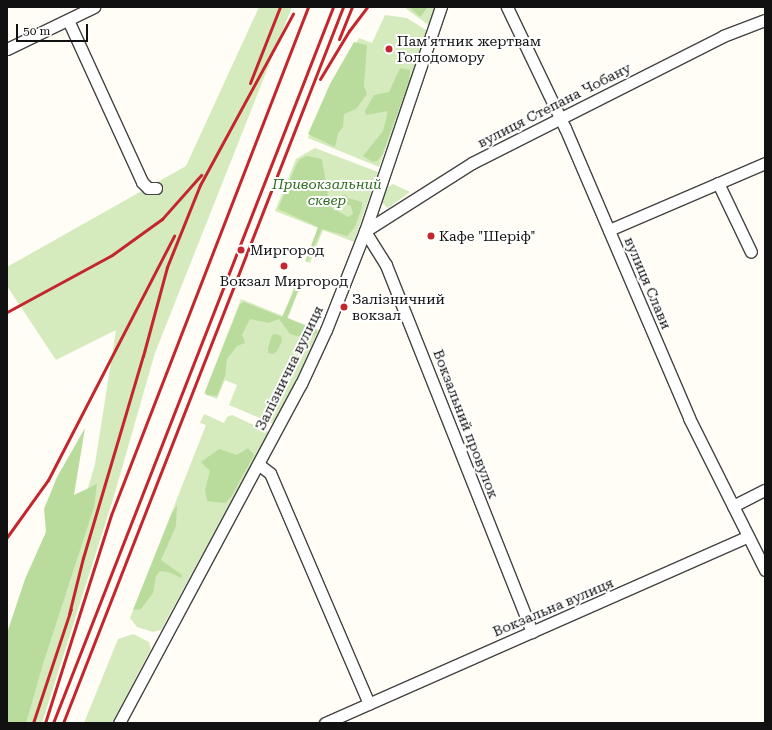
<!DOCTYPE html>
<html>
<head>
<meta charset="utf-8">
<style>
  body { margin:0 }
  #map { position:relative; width:772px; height:730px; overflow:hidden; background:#fffdf5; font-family:"Roboto Serif",serif }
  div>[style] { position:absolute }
  .green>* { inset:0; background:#d5ebbd }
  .forest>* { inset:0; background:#b9dc9c }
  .roads { filter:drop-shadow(1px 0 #444) drop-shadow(-1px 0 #444) drop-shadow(0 1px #444) drop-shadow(0 -1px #444) }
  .minor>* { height:11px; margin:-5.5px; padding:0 5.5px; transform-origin:5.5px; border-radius:5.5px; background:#fff }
  .rail>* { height:3px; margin:-1.5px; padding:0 1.5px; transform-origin:1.5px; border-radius:1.5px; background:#c4262e }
  .dots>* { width:11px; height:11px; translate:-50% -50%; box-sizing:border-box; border:2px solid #fff; border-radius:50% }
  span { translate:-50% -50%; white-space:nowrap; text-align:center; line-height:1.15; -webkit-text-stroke:4px #fff; paint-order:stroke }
  .poi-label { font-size:14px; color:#111 }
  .left { translate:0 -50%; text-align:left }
  .street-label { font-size:14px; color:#111 }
  .park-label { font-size:14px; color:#2f6b1f; font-style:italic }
  .frame { position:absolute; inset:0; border:8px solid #111; pointer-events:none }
  .scale { position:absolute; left:16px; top:24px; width:72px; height:18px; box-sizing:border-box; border:2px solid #111; border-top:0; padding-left:5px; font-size:12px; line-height:14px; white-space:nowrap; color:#111; -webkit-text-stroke:3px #fff; paint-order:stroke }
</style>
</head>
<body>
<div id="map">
  <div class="green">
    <div style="clip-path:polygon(259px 7px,292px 7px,155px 353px,114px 496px,42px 723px,20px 723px,95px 464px,116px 330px,56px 360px,7px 286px,7px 267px,186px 166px)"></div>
    <div style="clip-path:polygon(405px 7px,437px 7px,430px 26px,409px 11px)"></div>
    <div style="clip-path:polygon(385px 15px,407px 18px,429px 32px,379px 167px,308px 138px,328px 92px,359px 38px,372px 43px)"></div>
    <div style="clip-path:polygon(315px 148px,378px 172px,354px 242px,323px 230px,310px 263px,305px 261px,318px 228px,275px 211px,296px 159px)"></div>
    <div style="clip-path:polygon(393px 184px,410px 192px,388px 208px,381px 202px,386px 188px)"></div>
    <div style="clip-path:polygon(296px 282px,301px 284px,288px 318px,319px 330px,289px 397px,274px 424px,229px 405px,237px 385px,225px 380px,217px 399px,204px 394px,241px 299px,283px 316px)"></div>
    <div style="clip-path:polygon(204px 414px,224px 423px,227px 417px,232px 415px,269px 432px,161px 630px,153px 632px,137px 627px,130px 618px,206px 425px,200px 423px)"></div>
    <div style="clip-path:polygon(133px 634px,149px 642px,151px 649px,112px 723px,84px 723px,118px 639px)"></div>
  </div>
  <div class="forest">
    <div style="clip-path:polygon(409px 7px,428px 7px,420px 17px)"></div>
    <div style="clip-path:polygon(354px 42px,367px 45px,364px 86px,367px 94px,356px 109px,344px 114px,343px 127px,338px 133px,335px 147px,308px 134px,330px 84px)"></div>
    <div style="clip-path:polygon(400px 68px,410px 70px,409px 82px,382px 155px,377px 161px,373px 162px,363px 156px,383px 131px,388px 111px,366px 115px,365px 111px,374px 95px,389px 92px)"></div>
    <div style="clip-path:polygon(307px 156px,322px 159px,330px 207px,348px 217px,353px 214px,351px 206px,340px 202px,342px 195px,346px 195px,348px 198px,362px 202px,362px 207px,355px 227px,347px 236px,322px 229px,307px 262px,306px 261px,318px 227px,278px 209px,296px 165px,300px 159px)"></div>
    <div style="clip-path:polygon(295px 289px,298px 291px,287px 318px,316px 330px,317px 333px,310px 338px,297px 336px,290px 334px,279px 319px,269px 323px,250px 319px,242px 335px,245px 343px,237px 346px,227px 359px,225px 376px,217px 396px,207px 395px,205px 392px,240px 304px,244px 302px,282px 317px)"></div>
    <div style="clip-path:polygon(276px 334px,281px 336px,282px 341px,277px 351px,273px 354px,268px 353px,268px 348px,272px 335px)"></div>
    <div style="clip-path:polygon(85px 428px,74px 495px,97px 484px,94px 507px,43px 664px,26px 723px,7px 723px,7px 633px,25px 579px,46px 532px,44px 509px,57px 477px)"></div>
    <div style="clip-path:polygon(248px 448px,254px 455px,231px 497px,225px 503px,207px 501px,205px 490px,210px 471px,201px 462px,219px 449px,237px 455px)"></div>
    <div style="clip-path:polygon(177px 505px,176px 526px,161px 560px,182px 575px,181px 578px,169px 572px,160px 571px,156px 576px,153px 593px,141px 609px,133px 610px,172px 513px)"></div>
  </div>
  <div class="roads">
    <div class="minor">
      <div style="left:507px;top:7px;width:134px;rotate:64.4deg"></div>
      <div style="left:565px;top:128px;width:315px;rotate:66.8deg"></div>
      <div style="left:689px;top:418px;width:170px;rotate:63.4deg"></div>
      <div style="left:68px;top:20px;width:178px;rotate:65.4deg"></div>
      <div style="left:142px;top:182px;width:8px;rotate:45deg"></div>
      <div style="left:148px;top:188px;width:8px"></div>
      <div style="left:7px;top:49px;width:97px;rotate:-25.8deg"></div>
      <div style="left:718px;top:183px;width:76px;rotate:64.4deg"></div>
      <div style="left:609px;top:230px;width:170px;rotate:-23.2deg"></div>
      <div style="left:258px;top:464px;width:15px;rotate:37deg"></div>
      <div style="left:270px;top:473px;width:251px;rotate:66.8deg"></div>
      <div style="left:733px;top:506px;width:36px;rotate:-27deg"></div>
      <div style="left:532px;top:632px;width:395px;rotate:-111.7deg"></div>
      <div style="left:386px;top:265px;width:40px;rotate:-122deg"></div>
      <div style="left:365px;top:231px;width:127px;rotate:-32.4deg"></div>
      <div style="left:472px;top:163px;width:281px;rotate:-26.8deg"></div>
      <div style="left:723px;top:36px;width:45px;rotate:-20.9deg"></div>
      <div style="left:119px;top:723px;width:385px;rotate:-61.8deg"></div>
      <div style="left:301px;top:384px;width:60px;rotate:-65.2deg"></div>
      <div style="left:326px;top:330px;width:106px;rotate:-68.5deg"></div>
      <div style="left:365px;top:231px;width:237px;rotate:-71.3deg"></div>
      <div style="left:325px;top:723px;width:462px;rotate:-23.8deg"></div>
    </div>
  </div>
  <div class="rail">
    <div style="left:339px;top:39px;width:35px;rotate:-68deg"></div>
    <div style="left:320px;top:79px;width:56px;rotate:-58.9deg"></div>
    <div style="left:349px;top:31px;width:30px;rotate:-53deg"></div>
    <div style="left:250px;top:83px;width:82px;rotate:-68.5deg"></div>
    <div style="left:7px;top:312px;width:119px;rotate:-28.5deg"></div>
    <div style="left:112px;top:255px;width:62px;rotate:-35.8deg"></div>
    <div style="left:162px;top:219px;width:59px;rotate:-48.4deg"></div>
    <div style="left:7px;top:537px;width:70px;rotate:-54.3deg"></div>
    <div style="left:48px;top:480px;width:275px;rotate:-62.7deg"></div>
    <div style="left:69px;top:614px;width:58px;rotate:-76deg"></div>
    <div style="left:83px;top:558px;width:211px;rotate:-73.5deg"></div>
    <div style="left:143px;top:356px;width:92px;rotate:-74.9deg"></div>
    <div style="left:167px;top:267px;width:88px;rotate:-68.1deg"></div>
    <div style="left:200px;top:185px;width:195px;rotate:-61.5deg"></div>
    <div style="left:33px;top:723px;width:120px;rotate:-71.6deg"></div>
    <div style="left:45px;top:723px;width:218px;rotate:-72.4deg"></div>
    <div style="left:111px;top:515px;width:545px;rotate:-68.8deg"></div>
    <div style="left:53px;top:723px;width:769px;rotate:-68.64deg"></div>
    <div style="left:63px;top:723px;width:769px;rotate:-68.64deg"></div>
  </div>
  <div class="dots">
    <div style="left:389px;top:49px;background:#c4262e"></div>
    <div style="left:431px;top:236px;background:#c4262e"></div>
    <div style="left:241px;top:250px;background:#c4262e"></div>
    <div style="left:284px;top:266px;background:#c4262e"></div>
    <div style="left:344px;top:307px;background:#c4262e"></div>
  </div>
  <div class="poi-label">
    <span class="left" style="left:397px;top:49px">Пам'ятник жертвам<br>Голодомору</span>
    <span class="left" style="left:439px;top:236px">Кафе "Шеріф"</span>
    <span class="left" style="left:250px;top:250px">Миргород</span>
    <span style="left:284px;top:281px">Вокзал Миргород</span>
    <span class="left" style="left:352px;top:307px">Залізничний<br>вокзал</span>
  </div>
  <div class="street-label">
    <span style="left:554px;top:105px;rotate:-27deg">вулиця Степана Чобану</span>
    <span style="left:648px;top:283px;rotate:67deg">вулиця Слави</span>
    <span style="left:289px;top:368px;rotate:-64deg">Залізнична вулиця</span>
    <span style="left:466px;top:424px;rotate:69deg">Вокзальний провулок</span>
    <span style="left:553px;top:607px;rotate:-23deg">Вокзальна вулиця</span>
  </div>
  <div class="park-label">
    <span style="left:327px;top:192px">Привокзальний<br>сквер</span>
  </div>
  <div class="frame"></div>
  <div class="scale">50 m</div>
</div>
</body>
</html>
